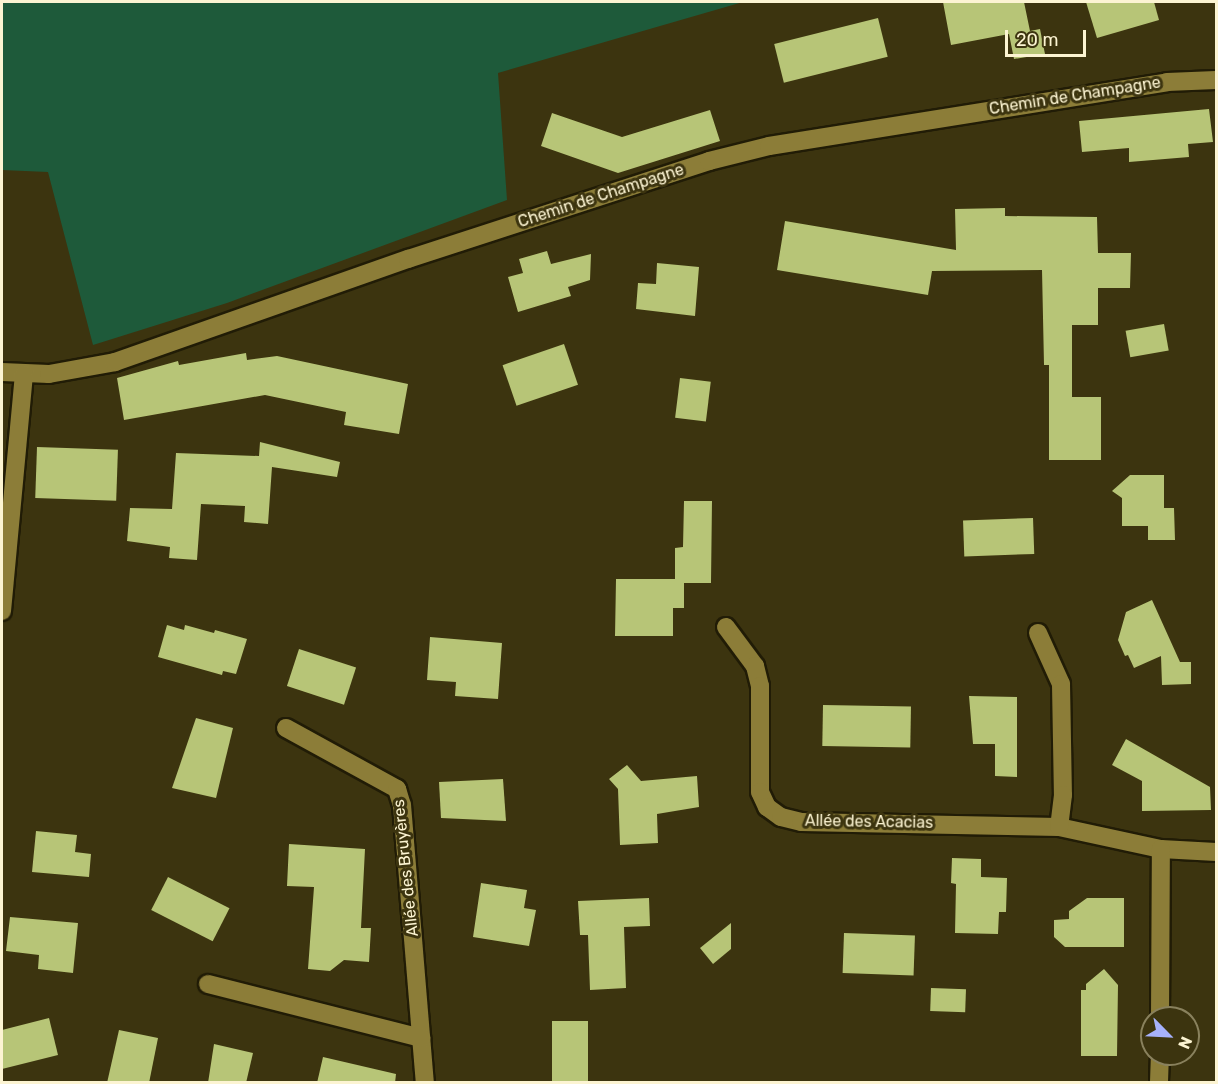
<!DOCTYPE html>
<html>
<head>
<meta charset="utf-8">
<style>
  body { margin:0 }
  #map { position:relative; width:1218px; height:1084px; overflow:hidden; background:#3c340f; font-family:Rubik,sans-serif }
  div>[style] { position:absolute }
  .green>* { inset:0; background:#1e5a3a }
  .building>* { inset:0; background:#b7c577; transform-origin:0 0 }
  .roads { filter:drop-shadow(2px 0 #211c06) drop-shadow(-2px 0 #211c06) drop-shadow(0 2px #211c06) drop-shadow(0 -2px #211c06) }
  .street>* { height:18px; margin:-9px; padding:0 9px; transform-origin:9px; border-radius:9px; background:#8c7d38 }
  span { translate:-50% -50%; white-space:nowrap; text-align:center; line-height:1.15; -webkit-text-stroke:6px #3c340f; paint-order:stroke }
  .street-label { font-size:16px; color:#fcf4d2 }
  .frame { position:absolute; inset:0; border:3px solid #fcf4d2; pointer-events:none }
  .north { position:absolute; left:1140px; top:1006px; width:60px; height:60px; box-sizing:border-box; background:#3c340f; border:2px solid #89815d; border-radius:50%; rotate:114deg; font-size:16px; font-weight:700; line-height:24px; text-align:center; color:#fcf4d2 }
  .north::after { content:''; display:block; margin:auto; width:21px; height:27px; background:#a6b1fc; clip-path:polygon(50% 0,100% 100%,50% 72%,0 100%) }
  .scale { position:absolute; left:1005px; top:30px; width:81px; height:27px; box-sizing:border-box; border:3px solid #fcf4d2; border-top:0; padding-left:8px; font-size:18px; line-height:21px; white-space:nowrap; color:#fcf4d2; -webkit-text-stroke:4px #3c340f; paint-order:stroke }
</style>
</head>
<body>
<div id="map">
  <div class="green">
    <div style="clip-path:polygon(2px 2px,743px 2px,498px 73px,507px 200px,227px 303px,93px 345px,48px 172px,2px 170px)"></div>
  </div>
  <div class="building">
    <div style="clip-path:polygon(943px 2px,1024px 2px,1030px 31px,1040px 29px,1045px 54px,1014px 59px,1009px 34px,951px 45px)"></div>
    <div style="clip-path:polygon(1086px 2px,1154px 2px,1159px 20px,1097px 38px)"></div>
    <div style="left:878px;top:18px;width:40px;height:107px;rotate:76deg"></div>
    <div style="clip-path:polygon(1209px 109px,1213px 142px,1188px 144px,1189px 157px,1129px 162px,1129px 148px,1082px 152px,1079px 121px)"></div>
    <div style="clip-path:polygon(710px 110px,720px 141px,618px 173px,541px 146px,552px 113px,622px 137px)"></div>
    <div style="clip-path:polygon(1005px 208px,1005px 216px,1097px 217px,1098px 253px,1131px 253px,1130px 288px,1098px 288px,1098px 325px,1072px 325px,1072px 397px,1101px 397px,1101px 460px,1049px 460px,1049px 365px,1044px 365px,1042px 270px,932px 271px,928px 295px,777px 270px,785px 221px,956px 250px,955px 209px)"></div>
    <div style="clip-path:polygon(547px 251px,551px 264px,591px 254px,590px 280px,568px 287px,571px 296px,518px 312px,508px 277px,523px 273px,519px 259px)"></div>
    <div style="clip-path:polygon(657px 263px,699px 267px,695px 316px,636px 309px,638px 283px,656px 284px)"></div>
    <div style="left:1164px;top:324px;width:27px;height:39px;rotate:80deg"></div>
    <div style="left:564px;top:344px;width:43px;height:65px;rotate:71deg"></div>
    <div style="clip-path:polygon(246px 353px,247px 360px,277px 356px,408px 384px,399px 434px,344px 425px,346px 412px,265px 395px,124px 420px,117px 378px,178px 361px,179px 365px)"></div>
    <div style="left:680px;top:378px;width:31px;height:40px;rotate:7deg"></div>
    <div style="clip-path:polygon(260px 442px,340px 462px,337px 477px,272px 467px,268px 524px,244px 522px,245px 506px,201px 504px,197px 560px,169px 558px,170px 547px,127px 541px,130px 508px,172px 509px,176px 453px,259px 456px)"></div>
    <div style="left:37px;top:447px;width:81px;height:51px;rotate:2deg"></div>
    <div style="clip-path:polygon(1130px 475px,1164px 475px,1164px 508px,1174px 508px,1175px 540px,1148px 540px,1148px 526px,1122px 526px,1122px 498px,1112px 491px)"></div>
    <div style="clip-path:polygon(684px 501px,712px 501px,711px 583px,684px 583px,684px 608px,673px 608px,673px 636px,615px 636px,616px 579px,675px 579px,675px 548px,683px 547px)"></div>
    <div style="left:1033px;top:518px;width:36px;height:70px;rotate:88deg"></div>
    <div style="clip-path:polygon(1152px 600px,1180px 662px,1191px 662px,1191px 684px,1162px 685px,1161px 656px,1134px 668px,1128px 655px,1125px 656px,1118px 640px,1126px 612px)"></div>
    <div style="clip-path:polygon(167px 625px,184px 630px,185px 625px,214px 633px,215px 630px,247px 639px,236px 674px,223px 671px,222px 675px,158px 657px)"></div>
    <div style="clip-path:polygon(430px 637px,502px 643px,498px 699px,455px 696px,456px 682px,427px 680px)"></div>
    <div style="left:299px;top:649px;width:60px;height:39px;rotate:18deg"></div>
    <div style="clip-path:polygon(969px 696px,1017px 697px,1017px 777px,995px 776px,995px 744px,973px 744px)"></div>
    <div style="left:823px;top:705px;width:88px;height:41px;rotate:1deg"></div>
    <div style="clip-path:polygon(196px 718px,233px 728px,216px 798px,172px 788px)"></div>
    <div style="clip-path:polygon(1126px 739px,1210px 787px,1211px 810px,1142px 811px,1142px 781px,1112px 765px)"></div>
    <div style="clip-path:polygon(627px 765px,641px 781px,697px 776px,699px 807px,657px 814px,658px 843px,620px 845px,618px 789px,609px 779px)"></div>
    <div style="clip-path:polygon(503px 779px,506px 821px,441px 818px,439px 782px)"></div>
    <div style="clip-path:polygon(36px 831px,77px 835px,75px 852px,91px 854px,89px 877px,32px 872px)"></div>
    <div style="clip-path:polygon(289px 844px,365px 849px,361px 928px,371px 928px,369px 962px,344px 960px,330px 971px,308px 969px,314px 887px,287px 886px)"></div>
    <div style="clip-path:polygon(952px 858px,981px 859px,981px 877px,1007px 878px,1006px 912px,999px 912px,998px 934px,955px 933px,956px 884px,951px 883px)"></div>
    <div style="left:168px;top:877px;width:69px;height:37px;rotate:27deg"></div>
    <div style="clip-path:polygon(481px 883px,527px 890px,524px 908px,536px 910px,529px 946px,473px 937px)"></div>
    <div style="clip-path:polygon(649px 898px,650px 926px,624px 927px,626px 988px,590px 990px,588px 935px,580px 935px,578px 901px)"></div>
    <div style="clip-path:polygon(1087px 898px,1124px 898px,1124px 947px,1065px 947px,1054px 937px,1054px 920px,1069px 919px,1069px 911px)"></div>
    <div style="clip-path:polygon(10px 917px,78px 923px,73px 973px,38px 969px,39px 955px,6px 951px)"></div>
    <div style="clip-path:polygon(731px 923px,731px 949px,713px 964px,700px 948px)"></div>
    <div style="left:844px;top:933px;width:71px;height:40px;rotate:2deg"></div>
    <div style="clip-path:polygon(1104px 969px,1118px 985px,1117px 1056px,1081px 1056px,1081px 990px,1086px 990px,1086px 984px)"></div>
    <div style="left:931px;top:988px;width:35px;height:23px;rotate:2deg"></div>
    <div style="clip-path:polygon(49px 1018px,58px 1055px,2px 1069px,2px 1030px)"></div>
    <div style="left:552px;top:1021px;width:36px;height:62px"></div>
    <div style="clip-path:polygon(119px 1030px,158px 1038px,149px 1083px,107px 1083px)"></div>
    <div style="clip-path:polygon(214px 1044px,253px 1053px,246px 1083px,208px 1083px)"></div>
    <div style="clip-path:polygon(323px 1057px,396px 1074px,395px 1083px,317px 1083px)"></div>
  </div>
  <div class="roads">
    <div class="street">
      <div style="left:2px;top:372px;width:47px;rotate:2.4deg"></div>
      <div style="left:49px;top:374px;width:67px;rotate:-10.3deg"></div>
      <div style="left:115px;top:362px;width:311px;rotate:-19.4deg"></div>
      <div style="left:408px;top:259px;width:317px;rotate:-18deg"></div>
      <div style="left:709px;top:161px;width:62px;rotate:-14deg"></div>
      <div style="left:769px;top:146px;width:403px;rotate:-9.1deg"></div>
      <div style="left:1167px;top:82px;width:49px;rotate:-2.3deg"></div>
      <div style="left:2px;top:611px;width:238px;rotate:-84.7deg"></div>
      <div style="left:726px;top:627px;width:49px;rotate:53.4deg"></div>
      <div style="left:755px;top:666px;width:21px;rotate:76deg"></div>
      <div style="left:760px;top:686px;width:106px;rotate:90deg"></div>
      <div style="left:760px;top:792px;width:17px;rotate:65deg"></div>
      <div style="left:767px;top:807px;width:17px;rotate:36deg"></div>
      <div style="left:781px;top:817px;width:21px;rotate:14deg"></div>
      <div style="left:801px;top:822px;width:258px;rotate:1.1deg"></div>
      <div style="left:1059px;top:827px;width:104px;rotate:12.2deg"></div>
      <div style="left:1161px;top:849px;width:55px;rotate:3.1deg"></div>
      <div style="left:1038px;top:633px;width:56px;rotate:65.7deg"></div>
      <div style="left:1061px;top:684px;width:111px;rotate:89deg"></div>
      <div style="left:1063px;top:795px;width:32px;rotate:97deg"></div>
      <div style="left:286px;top:728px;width:127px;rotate:28.8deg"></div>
      <div style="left:397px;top:789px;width:17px;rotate:73deg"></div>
      <div style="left:402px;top:805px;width:278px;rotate:85.3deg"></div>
      <div style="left:208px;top:984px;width:220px;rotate:14.2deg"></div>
      <div style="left:1160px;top:1018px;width:169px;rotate:-89.7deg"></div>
      <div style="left:1159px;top:1082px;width:28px;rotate:-88deg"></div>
    </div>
  </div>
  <div class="street-label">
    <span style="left:1075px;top:96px;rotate:-9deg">Chemin de Champagne</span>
    <span style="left:601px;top:196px;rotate:-18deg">Chemin de Champagne</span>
    <span style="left:869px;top:822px;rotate:1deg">Allée des Acacias</span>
    <span style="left:406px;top:868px;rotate:-96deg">Allée des Bruyères</span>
  </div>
  <div class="frame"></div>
  <div class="north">N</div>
  <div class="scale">20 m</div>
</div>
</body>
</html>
